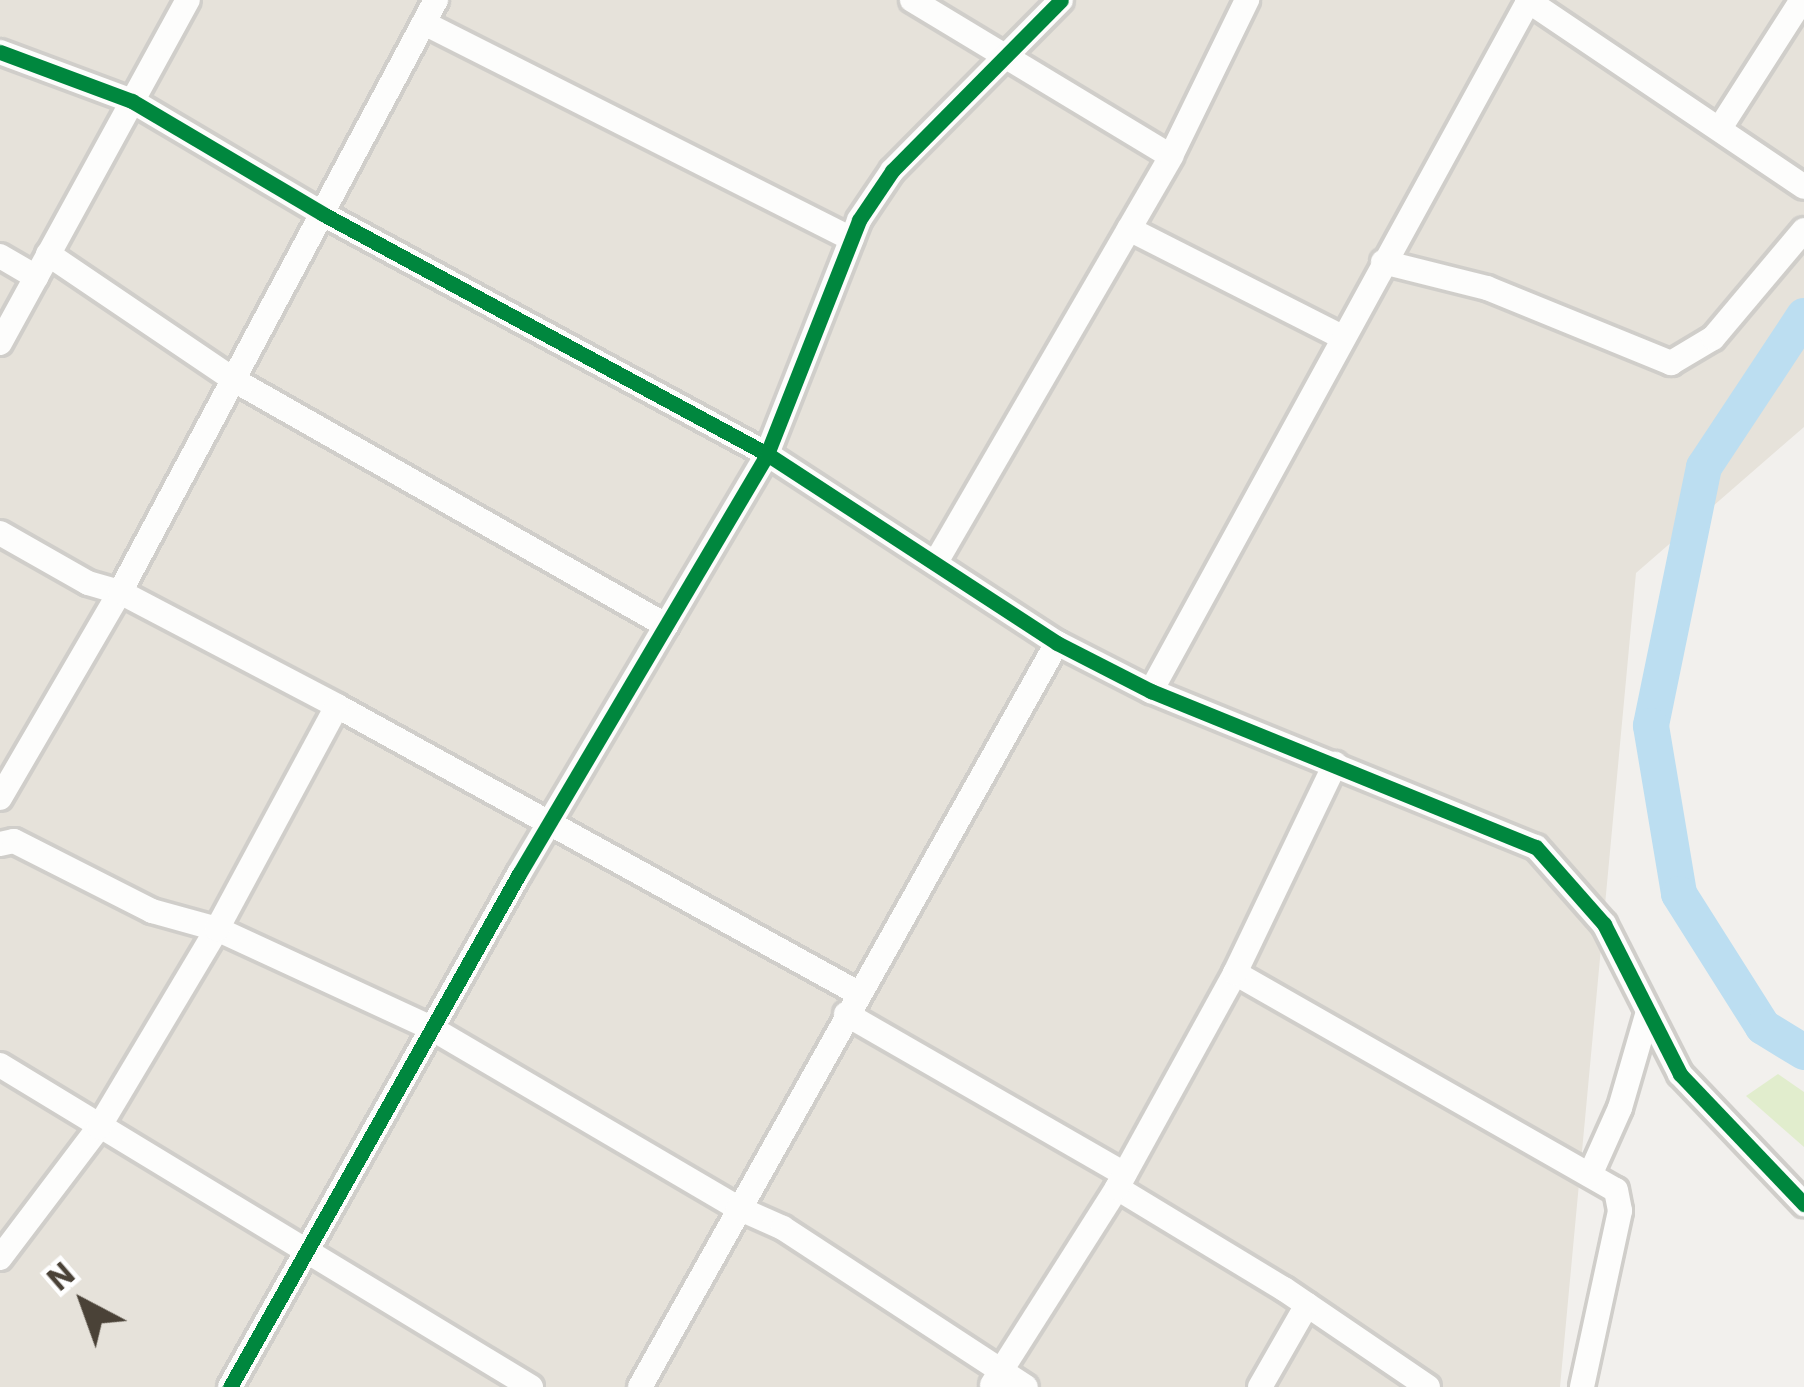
<!DOCTYPE html>
<html>
<head>
<meta charset="utf-8">
<style>
  body { margin:0 }
  #map { position:relative; width:1804px; height:1387px; overflow:hidden; background:#f2f0ed; font-family:"IBM Plex Sans",sans-serif }
  div>[style] { position:absolute }
  .residential>* { inset:0; background:#e6e2da }
  .green>* { inset:0; background:#e1edcd }
  .river>* { height:36px; margin:-18px; padding:0 18px; transform-origin:18px; border-radius:18px; background:#bcdef1 }
  .roads { filter:drop-shadow(3px 0 #d0ceca) drop-shadow(-3px 0 #d0ceca) drop-shadow(0 3px #d0ceca) drop-shadow(0 -3px #d0ceca) }
  .minor>* { height:24px; margin:-12px; padding:0 12px; transform-origin:12px; border-radius:12px; background:#fdfdfc }
  .cycleway>* { height:15px; margin:-7.5px; padding:0 7.5px; transform-origin:7.5px; border-radius:7.5px; background:#00873e }
  span { translate:-50% -50%; white-space:nowrap; text-align:center; line-height:1.15; -webkit-text-stroke:9px #fff; paint-order:stroke }
  .north { position:absolute; left:24px; top:1243px; width:120px; height:120px; -webkit-text-stroke:9px #fff; paint-order:stroke; rotate:319deg; font-size:33px; font-weight:700; line-height:48px; text-align:center; color:#4a4237 }
  .north::after { content:''; display:block; margin:auto; width:42px; height:54px; background:#4a4237; clip-path:polygon(50% 0,100% 100%,50% 72%,0 100%) }
</style>
</head>
<body>
<div id="map">
  <div class="residential">
    <div style="clip-path:polygon(0 0,1804px 0,1804px 427px,1636px 573px,1560px 1387px,0 1387px)"></div>
  </div>
  <div class="green">
    <div style="clip-path:polygon(1778px 1074px,1804px 1092px,1804px 1147px,1746px 1096px)"></div>
  </div>
  <div class="river">
    <div style="left:1804px;top:316px;width:181px;rotate:123.5deg"></div>
    <div style="left:1704px;top:467px;width:264px;rotate:101.6deg"></div>
    <div style="left:1651px;top:726px;width:170px;rotate:80.5deg"></div>
    <div style="left:1679px;top:894px;width:157px;rotate:57.7deg"></div>
    <div style="left:1763px;top:1027px;width:48px;rotate:31.4deg"></div>
  </div>
  <div class="roads">
    <div class="minor">
      <div style="left:912px;top:0;width:302px;rotate:31.1deg"></div>
      <div style="left:1527px;top:0;width:334px;rotate:34deg"></div>
      <div style="left:424px;top:23px;width:479px;rotate:26.8deg"></div>
      <div style="left:0;top:52px;width:141px;rotate:20.4deg"></div>
      <div style="left:132px;top:101px;width:222px;rotate:30.6deg"></div>
      <div style="left:323px;top:214px;width:505px;rotate:28.39deg"></div>
      <div style="left:767px;top:454px;width:346px;rotate:33.1deg"></div>
      <div style="left:1057px;top:643px;width:106px;rotate:27.1deg"></div>
      <div style="left:1151px;top:691px;width:415px;rotate:22.1deg"></div>
      <div style="left:1536px;top:847px;width:103px;rotate:48.6deg"></div>
      <div style="left:1604px;top:924px;width:168px;rotate:63.1deg"></div>
      <div style="left:1680px;top:1074px;width:180px;rotate:46.4deg"></div>
      <div style="left:1720px;top:128px;width:152px;rotate:-57.4deg"></div>
      <div style="left:1129px;top:229px;width:239px;rotate:26.9deg"></div>
      <div style="left:48px;top:254px;width:225px;rotate:34.1deg"></div>
      <div style="left:234px;top:380px;width:497px;rotate:29.6deg"></div>
      <div style="left:0;top:256px;width:42px;rotate:30.3deg"></div>
      <div style="left:1383px;top:262px;width:107px;rotate:14deg"></div>
      <div style="left:1487px;top:288px;width:199px;rotate:22.2deg"></div>
      <div style="left:1671px;top:363px;width:49px;rotate:-30.8deg"></div>
      <div style="left:1713px;top:338px;width:141px;rotate:-49.9deg"></div>
      <div style="left:0;top:343px;width:391px;rotate:-61.3deg"></div>
      <div style="left:0;top:533px;width:101px;rotate:29.6deg"></div>
      <div style="left:88px;top:583px;width:33px;rotate:16deg"></div>
      <div style="left:120px;top:592px;width:245px;rotate:27.7deg"></div>
      <div style="left:337px;top:706px;width:595px;rotate:28.85deg"></div>
      <div style="left:936px;top:562px;width:469px;rotate:-59.9deg"></div>
      <div style="left:1171px;top:156px;width:174px;rotate:-64deg"></div>
      <div style="left:1151px;top:691px;width:788px;rotate:-61.32deg"></div>
      <div style="left:0;top:798px;width:238px;rotate:-59.8deg"></div>
      <div style="left:120px;top:592px;width:671px;rotate:-61.91deg"></div>
      <div style="left:0;top:844px;width:14px;rotate:-12deg"></div>
      <div style="left:14px;top:841px;width:155px;rotate:26.9deg"></div>
      <div style="left:152px;top:911px;width:67px;rotate:15.5deg"></div>
      <div style="left:217px;top:929px;width:236px;rotate:24.8deg"></div>
      <div style="left:431px;top:1028px;width:356px;rotate:30.4deg"></div>
      <div style="left:738px;top:1208px;width:49px;rotate:24deg"></div>
      <div style="left:783px;top:1228px;width:290px;rotate:33.2deg"></div>
      <div style="left:1235px;top:973px;width:438px;rotate:29.7deg"></div>
      <div style="left:1616px;top:1190px;width:21px;rotate:79deg"></div>
      <div style="left:1620px;top:1211px;width:180px;rotate:102.2deg"></div>
      <div style="left:846px;top:1014px;width:321px;rotate:29.9deg"></div>
      <div style="left:0;top:1065px;width:621px;rotate:31.23deg"></div>
      <div style="left:1590px;top:1175px;width:73px;rotate:-65.9deg"></div>
      <div style="left:1620px;top:1108px;width:97px;rotate:-73.8deg"></div>
      <div style="left:1117px;top:1188px;width:195px;rotate:31.2deg"></div>
      <div style="left:1284px;top:1289px;width:174px;rotate:34.2deg"></div>
      <div style="left:0;top:1258px;width:164px;rotate:-52.9deg"></div>
      <div style="left:99px;top:1127px;width:230px;rotate:-59.2deg"></div>
      <div style="left:217px;top:929px;width:253px;rotate:-61.7deg"></div>
      <div style="left:992px;top:1385px;width:233px;rotate:-57.6deg"></div>
      <div style="left:1117px;top:1188px;width:245px;rotate:-61.2deg"></div>
      <div style="left:1235px;top:973px;width:232px;rotate:-64.4deg"></div>
      <div style="left:230px;top:1387px;width:589px;rotate:-60.61deg"></div>
      <div style="left:519px;top:874px;width:488px;rotate:-59.4deg"></div>
      <div style="left:767px;top:454px;width:251px;rotate:-68.5deg"></div>
      <div style="left:859px;top:220px;width:59px;rotate:-56deg"></div>
      <div style="left:892px;top:171px;width:240px;rotate:-45.3deg"></div>
      <div style="left:640px;top:1387px;width:853px;rotate:-60.73deg"></div>
      <div style="left:1260px;top:1387px;width:95px;rotate:-60.2deg"></div>
    </div>
  </div>
  <div class="cycleway">
    <div style="left:0;top:52px;width:141px;rotate:20.4deg"></div>
    <div style="left:132px;top:101px;width:222px;rotate:30.6deg"></div>
    <div style="left:323px;top:214px;width:505px;rotate:28.39deg"></div>
    <div style="left:767px;top:454px;width:346px;rotate:33.1deg"></div>
    <div style="left:1057px;top:643px;width:106px;rotate:27.1deg"></div>
    <div style="left:1151px;top:691px;width:415px;rotate:22.1deg"></div>
    <div style="left:1536px;top:847px;width:103px;rotate:48.6deg"></div>
    <div style="left:1604px;top:924px;width:168px;rotate:63.1deg"></div>
    <div style="left:1680px;top:1074px;width:180px;rotate:46.4deg"></div>
    <div style="left:230px;top:1387px;width:589px;rotate:-60.61deg"></div>
    <div style="left:519px;top:874px;width:488px;rotate:-59.4deg"></div>
    <div style="left:767px;top:454px;width:251px;rotate:-68.5deg"></div>
    <div style="left:859px;top:220px;width:59px;rotate:-56deg"></div>
    <div style="left:892px;top:171px;width:240px;rotate:-45.3deg"></div>
  </div>
  <div class="north">N</div>
</div>
</body>
</html>
